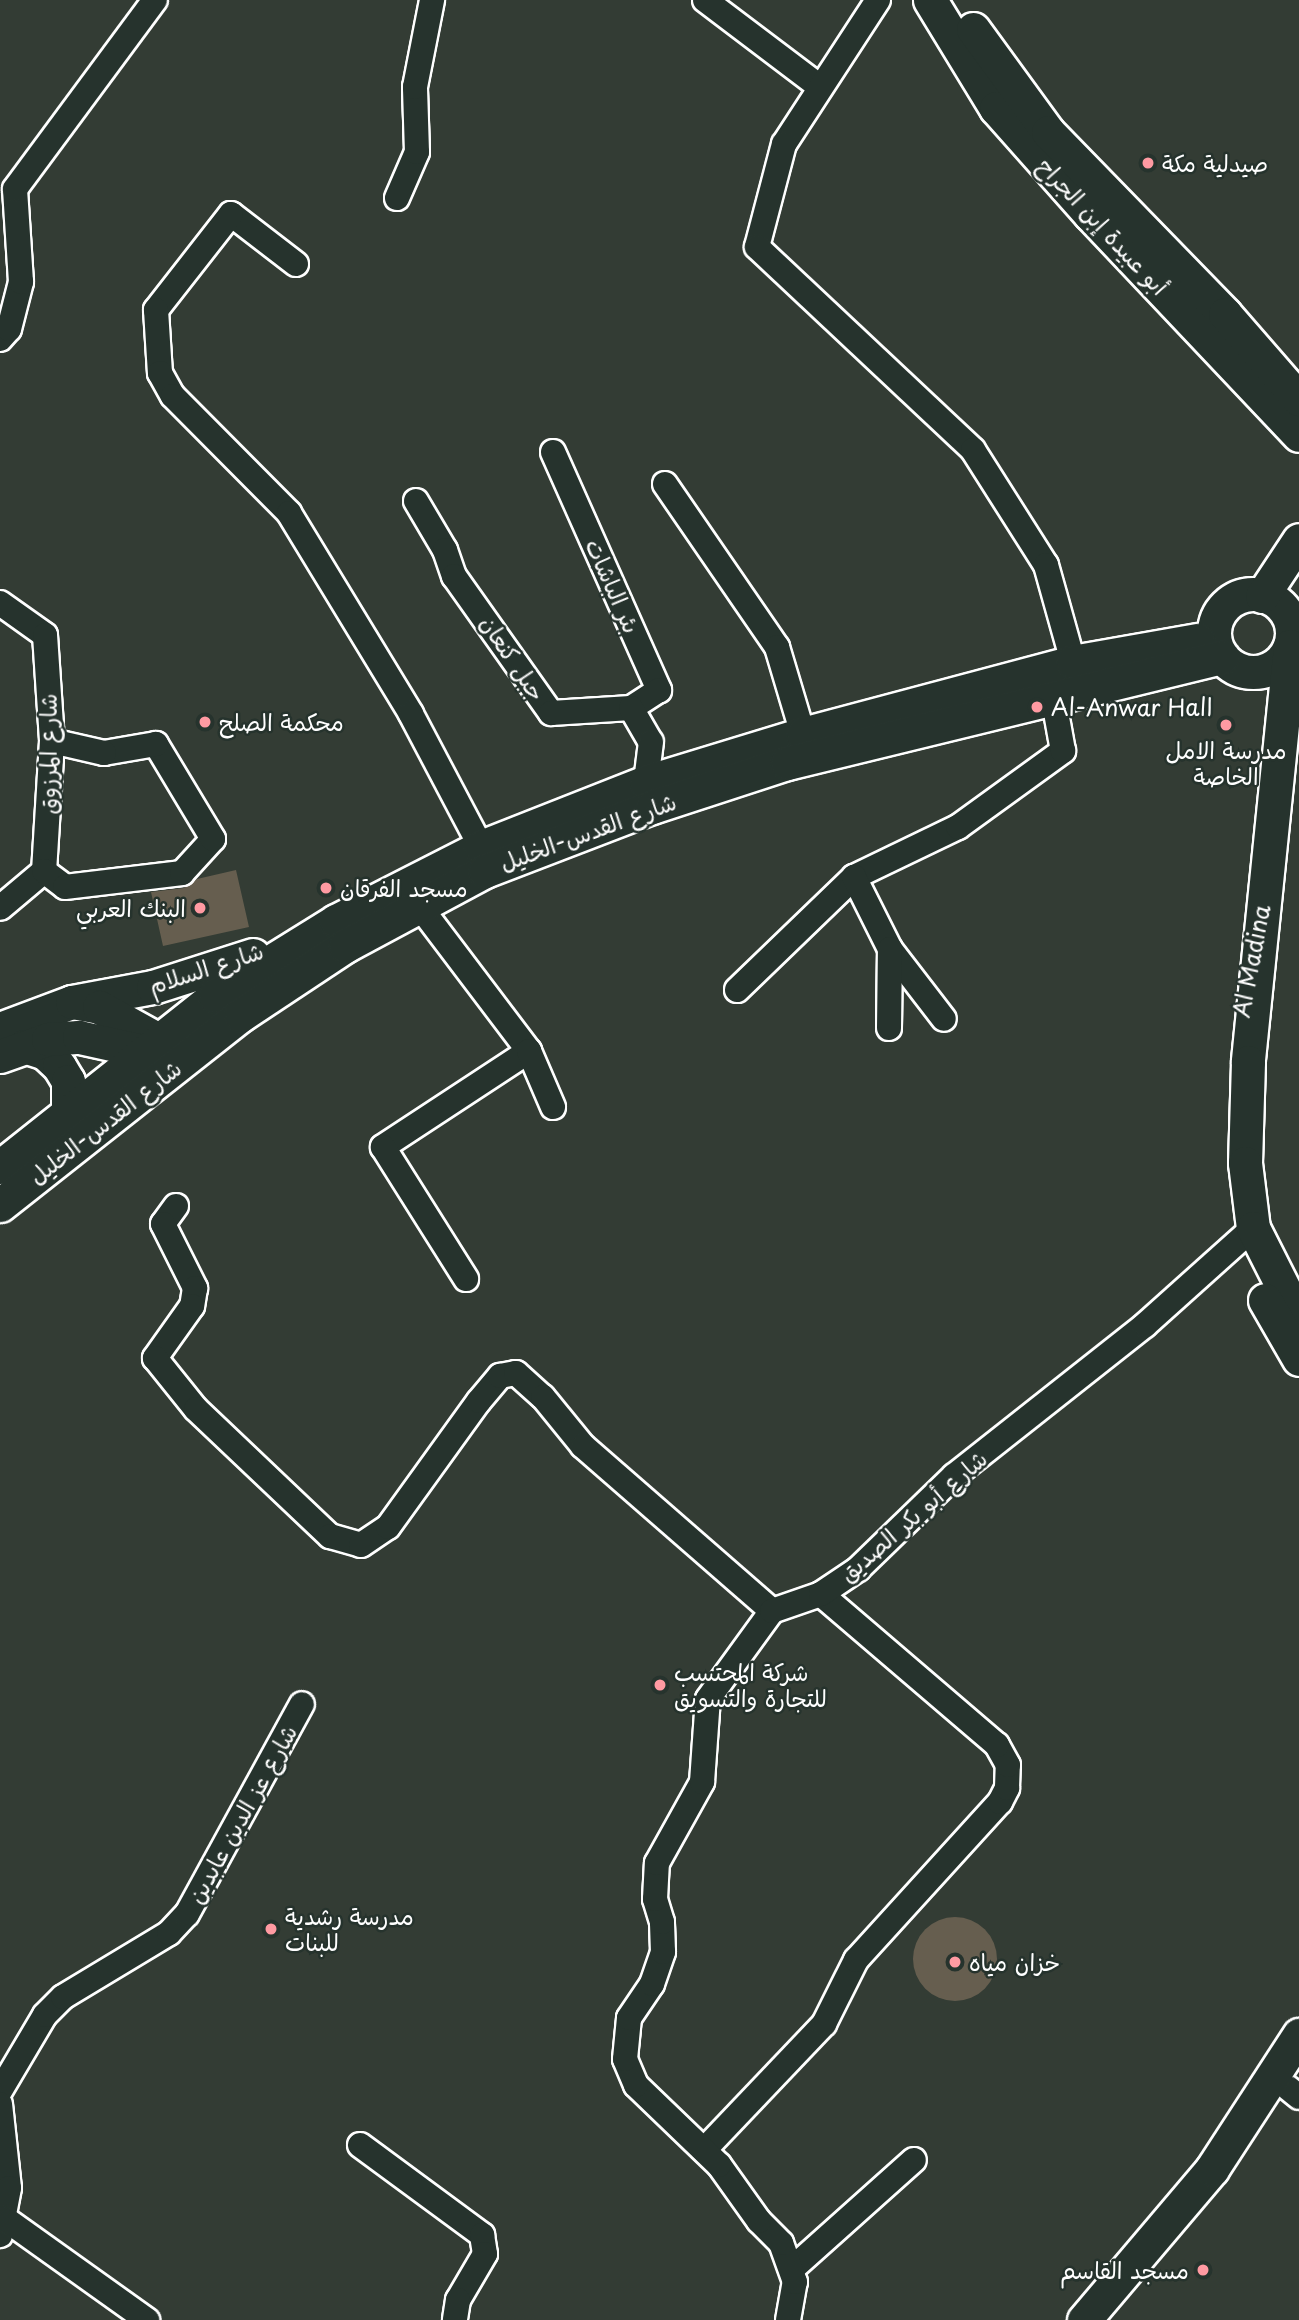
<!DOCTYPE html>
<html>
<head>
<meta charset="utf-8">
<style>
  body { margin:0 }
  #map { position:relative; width:1299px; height:2320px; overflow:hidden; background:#333c34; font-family:"Playpen Sans","Playpen Sans Arabic",sans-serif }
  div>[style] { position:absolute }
  .building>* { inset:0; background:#665e4f }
  .round { border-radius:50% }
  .roads { filter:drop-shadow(2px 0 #fff) drop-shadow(-2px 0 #fff) drop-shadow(0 2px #fff) drop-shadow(0 -2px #fff) }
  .street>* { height:24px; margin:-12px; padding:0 12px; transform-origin:12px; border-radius:12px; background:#26332d }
  .secondary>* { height:33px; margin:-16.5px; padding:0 16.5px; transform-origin:16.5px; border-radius:16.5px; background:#26332d }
  .secondary>.ring { margin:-16.5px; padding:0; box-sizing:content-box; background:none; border:33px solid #26332d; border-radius:50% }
  .dots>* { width:19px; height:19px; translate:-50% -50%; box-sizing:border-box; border:4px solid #26332d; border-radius:50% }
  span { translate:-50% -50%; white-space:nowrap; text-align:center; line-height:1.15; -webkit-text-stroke:5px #26332d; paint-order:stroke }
  .poi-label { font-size:23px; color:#fff }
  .left { translate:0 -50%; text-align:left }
  .right { translate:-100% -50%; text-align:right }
  .street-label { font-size:23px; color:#fff }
</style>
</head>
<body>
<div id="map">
  <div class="building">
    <div style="clip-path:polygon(236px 870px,249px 927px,163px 946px,151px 892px,184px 888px,197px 879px)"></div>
    <div class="round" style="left:913px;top:1917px;width:84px;height:84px"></div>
  </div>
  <div class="roads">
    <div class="street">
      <div style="left:705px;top:0;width:144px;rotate:37.1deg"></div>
      <div style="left:878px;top:0;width:172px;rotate:123.1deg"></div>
      <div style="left:784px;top:144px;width:106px;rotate:104.7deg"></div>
      <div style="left:757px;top:247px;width:296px;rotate:43.2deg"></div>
      <div style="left:973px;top:450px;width:136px;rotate:57.6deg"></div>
      <div style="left:1046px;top:565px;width:101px;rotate:74.4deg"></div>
      <div style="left:397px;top:198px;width:50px;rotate:-66.5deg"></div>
      <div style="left:417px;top:152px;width:65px;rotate:-91.8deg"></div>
      <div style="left:415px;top:87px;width:89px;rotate:-78.9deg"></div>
      <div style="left:296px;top:264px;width:82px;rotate:-142.4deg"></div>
      <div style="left:231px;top:214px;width:122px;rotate:128deg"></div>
      <div style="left:156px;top:310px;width:63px;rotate:86.4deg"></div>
      <div style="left:160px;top:373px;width:26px;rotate:61deg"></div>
      <div style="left:173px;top:396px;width:165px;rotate:45.2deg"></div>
      <div style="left:289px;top:513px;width:235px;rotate:58.7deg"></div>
      <div style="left:411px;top:714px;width:150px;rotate:62.2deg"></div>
      <div style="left:0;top:339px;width:13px;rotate:-48deg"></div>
      <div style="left:9px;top:329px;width:49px;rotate:-75.7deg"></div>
      <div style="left:21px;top:282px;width:93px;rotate:-93.7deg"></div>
      <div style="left:15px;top:189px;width:235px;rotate:-53.5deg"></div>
      <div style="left:553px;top:452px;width:261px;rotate:66deg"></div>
      <div style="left:659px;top:690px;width:33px;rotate:147deg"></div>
      <div style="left:665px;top:484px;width:198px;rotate:55.5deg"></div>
      <div style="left:777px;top:647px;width:91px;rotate:73.4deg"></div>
      <div style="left:416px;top:501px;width:57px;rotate:59.4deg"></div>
      <div style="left:445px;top:550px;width:28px;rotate:71deg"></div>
      <div style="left:454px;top:576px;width:168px;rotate:54.7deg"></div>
      <div style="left:551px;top:713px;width:80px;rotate:-3.6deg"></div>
      <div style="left:631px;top:708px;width:39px;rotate:60deg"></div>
      <div style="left:651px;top:742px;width:40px;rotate:97.1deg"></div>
      <div style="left:0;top:603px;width:55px;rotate:35.4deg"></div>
      <div style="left:45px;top:635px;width:106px;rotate:86.2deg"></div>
      <div style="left:52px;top:741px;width:130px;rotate:93.5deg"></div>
      <div style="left:44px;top:871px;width:57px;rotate:139.9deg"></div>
      <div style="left:44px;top:871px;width:26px;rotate:37deg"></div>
      <div style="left:65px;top:887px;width:118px;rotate:-6.8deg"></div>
      <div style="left:182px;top:873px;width:46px;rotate:-47.6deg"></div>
      <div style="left:213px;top:839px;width:111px;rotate:-121deg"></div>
      <div style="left:156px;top:744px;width:53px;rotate:170.2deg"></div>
      <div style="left:104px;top:753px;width:53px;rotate:-167deg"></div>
      <div style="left:854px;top:877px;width:115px;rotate:-25.7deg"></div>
      <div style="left:958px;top:827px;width:130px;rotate:-35.9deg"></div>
      <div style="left:1063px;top:751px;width:51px;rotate:-100.2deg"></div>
      <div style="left:420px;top:907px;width:181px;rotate:52.9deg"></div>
      <div style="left:529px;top:1051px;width:175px;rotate:146.7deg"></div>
      <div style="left:383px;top:1147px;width:156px;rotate:57.8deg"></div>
      <div style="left:737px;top:990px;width:163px;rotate:-44deg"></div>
      <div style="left:854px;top:877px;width:80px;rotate:63.4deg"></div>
      <div style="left:890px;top:949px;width:88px;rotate:52.4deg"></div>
      <div style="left:889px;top:1028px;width:79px;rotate:-89.3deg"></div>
      <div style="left:529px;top:1051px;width:61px;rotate:66.8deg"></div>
      <div style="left:176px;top:1206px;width:22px;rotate:126deg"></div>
      <div style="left:163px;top:1224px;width:72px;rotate:63.4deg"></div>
      <div style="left:195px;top:1288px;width:18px;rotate:99deg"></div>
      <div style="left:192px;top:1306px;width:64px;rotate:125.4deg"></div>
      <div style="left:155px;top:1358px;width:65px;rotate:51.2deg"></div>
      <div style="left:196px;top:1409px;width:185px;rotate:43.5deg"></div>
      <div style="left:330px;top:1536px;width:32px;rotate:16deg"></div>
      <div style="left:361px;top:1545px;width:32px;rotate:-34deg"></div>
      <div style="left:388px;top:1527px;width:155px;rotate:-54.2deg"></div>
      <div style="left:479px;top:1401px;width:33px;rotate:-50deg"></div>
      <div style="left:500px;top:1376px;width:16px;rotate:-11deg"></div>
      <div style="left:516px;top:1373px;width:36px;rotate:42deg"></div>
      <div style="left:543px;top:1397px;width:63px;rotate:50.8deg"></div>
      <div style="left:583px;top:1446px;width:251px;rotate:41.1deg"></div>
      <div style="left:1288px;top:2088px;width:14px;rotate:39deg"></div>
      <div style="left:0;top:2091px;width:88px;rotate:-59.4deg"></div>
      <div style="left:45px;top:2015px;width:25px;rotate:-45deg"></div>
      <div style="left:63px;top:1997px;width:124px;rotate:-31.1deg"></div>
      <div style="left:169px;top:1933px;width:26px;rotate:-47deg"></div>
      <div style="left:187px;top:1914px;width:239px;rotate:-61.3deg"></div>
      <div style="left:0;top:2104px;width:84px;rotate:83.9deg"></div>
      <div style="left:9px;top:2188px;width:48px;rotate:100.8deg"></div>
      <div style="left:360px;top:2145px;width:152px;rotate:36.4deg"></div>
      <div style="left:482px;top:2235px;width:19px;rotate:81deg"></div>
      <div style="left:485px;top:2254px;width:53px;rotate:120.4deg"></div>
      <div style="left:458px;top:2300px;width:20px;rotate:99deg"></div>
      <div style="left:704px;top:2150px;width:174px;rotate:-46.4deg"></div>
      <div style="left:824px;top:2024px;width:72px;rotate:-63.4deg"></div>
      <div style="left:856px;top:1960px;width:214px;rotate:-47.7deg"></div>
      <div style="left:1000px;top:1802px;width:16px;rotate:-63deg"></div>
      <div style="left:1007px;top:1788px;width:23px;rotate:-88deg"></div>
      <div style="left:1008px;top:1765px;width:23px;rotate:-119deg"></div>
      <div style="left:997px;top:1745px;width:232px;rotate:-139.4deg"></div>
      <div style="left:4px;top:2218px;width:176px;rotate:35.5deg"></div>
      <div style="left:793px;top:2268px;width:162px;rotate:-41.8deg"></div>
      <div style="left:788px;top:2320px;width:39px;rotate:-80deg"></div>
      <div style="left:795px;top:2282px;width:41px;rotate:-109.7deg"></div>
      <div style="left:781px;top:2243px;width:31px;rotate:-135deg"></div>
      <div style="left:759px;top:2221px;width:69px;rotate:-125.5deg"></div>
      <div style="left:719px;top:2165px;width:115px;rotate:-136.1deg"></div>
      <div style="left:636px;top:2085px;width:28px;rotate:-113deg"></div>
      <div style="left:625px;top:2059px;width:41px;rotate:-84.4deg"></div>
      <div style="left:629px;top:2018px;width:41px;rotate:-55.9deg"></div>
      <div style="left:652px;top:1984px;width:34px;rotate:-71deg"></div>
      <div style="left:663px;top:1952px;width:30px;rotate:-92deg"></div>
      <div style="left:662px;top:1922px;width:24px;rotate:-107deg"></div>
      <div style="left:655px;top:1899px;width:36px;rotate:-87deg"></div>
      <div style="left:657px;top:1863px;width:93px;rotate:-60.9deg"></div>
      <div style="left:702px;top:1782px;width:83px;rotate:-85.9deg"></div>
      <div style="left:708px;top:1699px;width:109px;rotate:-54deg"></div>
      <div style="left:772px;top:1611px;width:52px;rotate:-19.1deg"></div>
      <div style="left:821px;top:1594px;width:45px;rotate:-34deg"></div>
      <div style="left:858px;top:1569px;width:134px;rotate:-44.1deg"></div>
      <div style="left:954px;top:1476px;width:243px;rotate:-38.3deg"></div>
      <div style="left:1145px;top:1325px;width:145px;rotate:-41.9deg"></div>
    </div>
    <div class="secondary">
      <div style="left:930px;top:0;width:127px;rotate:58.6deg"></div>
      <div style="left:996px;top:108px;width:142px;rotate:48.4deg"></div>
      <div style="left:1090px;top:214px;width:304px;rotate:46.6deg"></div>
      <div style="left:973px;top:29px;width:127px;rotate:53.9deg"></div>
      <div style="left:1048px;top:132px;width:254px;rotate:45.8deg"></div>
      <div style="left:1225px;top:314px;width:113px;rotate:49deg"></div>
      <div class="ring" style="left:1214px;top:594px;width:45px;height:45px"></div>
      <div style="left:1262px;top:596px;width:67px;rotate:-56.5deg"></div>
      <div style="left:1290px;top:646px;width:418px;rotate:95.8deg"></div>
      <div style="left:1248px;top:1062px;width:101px;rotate:91.7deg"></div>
      <div style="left:1245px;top:1163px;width:65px;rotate:83deg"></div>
      <div style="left:1253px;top:1228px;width:102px;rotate:63.2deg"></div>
      <div style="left:72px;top:1002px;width:82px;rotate:-10.5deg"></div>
      <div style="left:153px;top:987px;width:105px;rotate:-17.7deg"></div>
      <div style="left:0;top:1029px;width:77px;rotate:-20.6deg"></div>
      <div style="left:72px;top:1002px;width:27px;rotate:10deg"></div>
      <div style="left:99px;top:1007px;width:85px;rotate:29deg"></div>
      <div style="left:24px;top:1046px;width:22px;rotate:18deg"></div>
      <div style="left:45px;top:1053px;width:19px;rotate:43deg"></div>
      <div style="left:59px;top:1066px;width:17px;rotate:59deg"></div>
      <div style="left:68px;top:1081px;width:31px;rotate:90deg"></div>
      <div style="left:0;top:1056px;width:51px;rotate:-19.5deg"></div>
      <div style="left:48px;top:1039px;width:31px;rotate:-4deg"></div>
      <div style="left:79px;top:1037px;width:79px;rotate:12.4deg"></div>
      <div style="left:0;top:1167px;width:275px;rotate:-38.5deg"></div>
      <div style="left:215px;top:996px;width:142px;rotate:-31.8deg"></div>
      <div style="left:336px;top:921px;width:163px;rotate:-27deg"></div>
      <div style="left:481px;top:847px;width:177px;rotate:-21.5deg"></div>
      <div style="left:646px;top:782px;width:164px;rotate:-17deg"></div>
      <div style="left:803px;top:734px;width:279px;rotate:-14.9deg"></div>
      <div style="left:1073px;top:662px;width:127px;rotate:-10deg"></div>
      <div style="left:0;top:1205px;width:307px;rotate:-38.3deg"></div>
      <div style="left:241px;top:1015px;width:125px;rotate:-33.6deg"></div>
      <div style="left:345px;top:946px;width:159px;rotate:-28.2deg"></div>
      <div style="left:485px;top:871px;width:179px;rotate:-21deg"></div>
      <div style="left:652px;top:807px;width:142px;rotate:-18.1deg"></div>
      <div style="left:787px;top:763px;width:448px;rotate:-13.7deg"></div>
      <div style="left:1265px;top:1300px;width:68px;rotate:60deg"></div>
      <div style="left:1084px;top:2320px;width:198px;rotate:-49.7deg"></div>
      <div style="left:1212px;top:2169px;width:160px;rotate:-57deg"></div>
    </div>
  </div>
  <div class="dots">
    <div style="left:1148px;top:163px;background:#ff9aa2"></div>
    <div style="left:1037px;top:707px;background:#ff9aa2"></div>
    <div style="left:205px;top:722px;background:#ff9aa2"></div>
    <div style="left:1226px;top:725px;background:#ff9aa2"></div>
    <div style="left:326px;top:888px;background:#ff9aa2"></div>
    <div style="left:200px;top:908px;background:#ff9aa2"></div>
    <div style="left:660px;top:1685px;background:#ff9aa2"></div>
    <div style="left:271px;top:1929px;background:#ff9aa2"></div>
    <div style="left:955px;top:1962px;background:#ff9aa2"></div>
    <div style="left:1203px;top:2270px;background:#ff9aa2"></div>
  </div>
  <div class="poi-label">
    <span class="left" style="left:1162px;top:163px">صيدلية مكة</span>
    <span class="left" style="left:1051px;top:707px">Al-Anwar Hall</span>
    <span class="left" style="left:219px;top:722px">محكمة الصلح</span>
    <span style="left:1226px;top:763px">مدرسة الامل<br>الخاصة</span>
    <span class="left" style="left:340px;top:888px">مسجد الفرقان</span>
    <span class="right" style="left:186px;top:908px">البنك العربي</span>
    <span class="left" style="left:674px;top:1685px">شركة المحتسب<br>للتجارة والتسويق</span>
    <span class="left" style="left:285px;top:1929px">مدرسة رشدية<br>للبنات</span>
    <span class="left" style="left:969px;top:1962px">خزان مياه</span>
    <span class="right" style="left:1189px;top:2270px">مسجد القاسم</span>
  </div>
  <div class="street-label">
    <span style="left:1103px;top:226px;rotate:47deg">أبو عبيدة إبن الجراح</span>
    <span style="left:613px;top:586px;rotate:66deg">بئر الباشات</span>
    <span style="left:513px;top:658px;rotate:56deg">جبل كنعان</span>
    <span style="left:48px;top:754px;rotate:-90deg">شارع المرزوق</span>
    <span style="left:588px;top:832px;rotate:-20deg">شارع القدس-الخليل</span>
    <span style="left:1251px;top:961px;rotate:-79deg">Al Madina</span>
    <span style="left:206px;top:968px;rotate:-18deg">شارع السلام</span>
    <span style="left:105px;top:1122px;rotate:-38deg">شارع القدس-الخليل</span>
    <span style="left:913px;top:1516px;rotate:-41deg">شارع أبو بكر الصديق</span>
    <span style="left:242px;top:1814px;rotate:-61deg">شارع عز الدين عابدين</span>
  </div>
</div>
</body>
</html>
